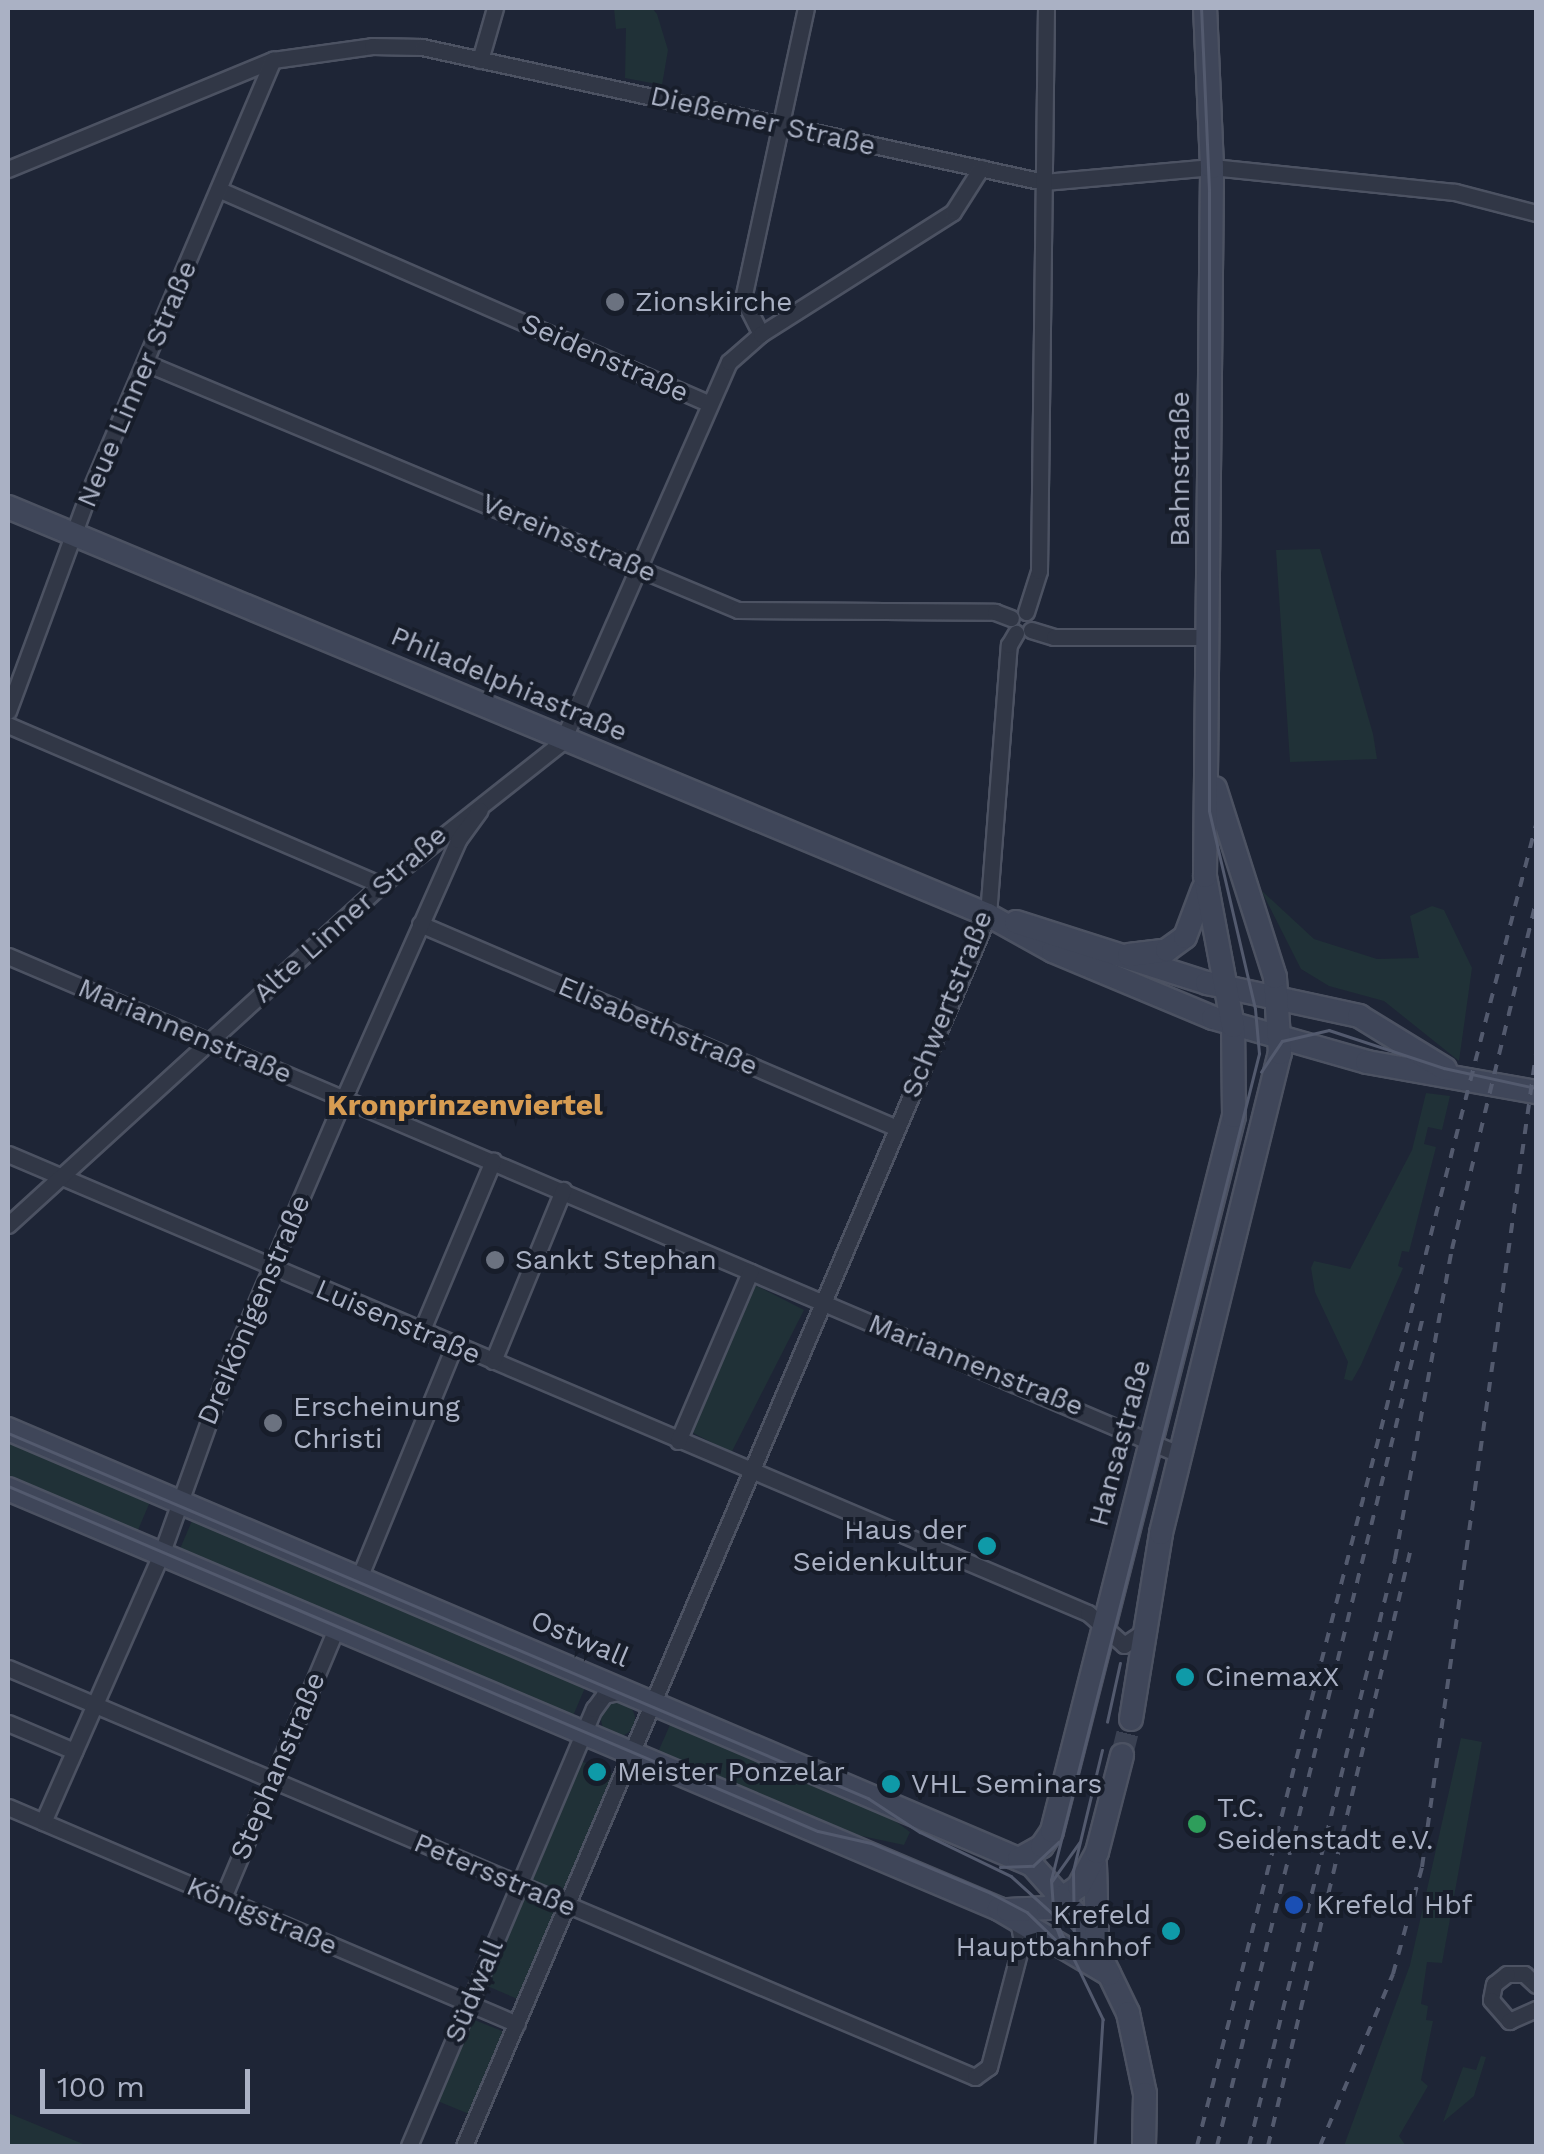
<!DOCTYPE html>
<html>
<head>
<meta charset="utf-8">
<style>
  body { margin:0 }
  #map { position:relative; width:1544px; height:2154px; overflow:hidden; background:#1e2536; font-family:"Work Sans",sans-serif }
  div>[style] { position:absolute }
  .green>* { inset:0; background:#203137; transform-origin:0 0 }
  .round { border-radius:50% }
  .secondary-tunnel>* { height:22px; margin-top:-11px; transform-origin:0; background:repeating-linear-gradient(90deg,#3a4152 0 22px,transparent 0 33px) }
  .roads { filter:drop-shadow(2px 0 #4c5262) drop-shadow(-2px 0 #4c5262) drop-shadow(0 2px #4c5262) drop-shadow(0 -2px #4c5262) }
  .street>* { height:15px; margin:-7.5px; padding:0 7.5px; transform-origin:7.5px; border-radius:7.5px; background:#313746 }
  .secondary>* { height:22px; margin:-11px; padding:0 11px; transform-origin:11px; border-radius:11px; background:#3f4659 }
  .tram>* { height:2.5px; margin:-1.25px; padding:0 1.25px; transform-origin:1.25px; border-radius:1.25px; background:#535a6e }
  .rail>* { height:4px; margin-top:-2px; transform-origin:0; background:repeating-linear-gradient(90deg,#535a6e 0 10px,transparent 0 20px) }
  .dots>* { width:28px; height:28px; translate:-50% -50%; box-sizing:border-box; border:5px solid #171d2a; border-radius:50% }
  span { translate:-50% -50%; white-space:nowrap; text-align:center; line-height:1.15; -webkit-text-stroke:8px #171d2a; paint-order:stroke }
  .street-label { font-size:28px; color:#aab1c4 }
  .poi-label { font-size:28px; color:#aab1c4 }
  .left { translate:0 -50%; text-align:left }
  .right { translate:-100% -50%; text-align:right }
  .neighbourhood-label { font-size:30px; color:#d79c52; font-weight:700 }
  .frame { position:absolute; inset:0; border:10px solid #aab1c4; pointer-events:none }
  .scale { position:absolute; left:40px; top:2069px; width:210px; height:45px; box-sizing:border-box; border:5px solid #aab1c4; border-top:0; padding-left:12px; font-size:30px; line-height:35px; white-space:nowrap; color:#aab1c4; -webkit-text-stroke:8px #171d2a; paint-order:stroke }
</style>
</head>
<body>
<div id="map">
  <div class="green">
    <div style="clip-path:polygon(614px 8px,652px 8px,657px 14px,668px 50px,662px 85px,625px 78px,626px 28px,616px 29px)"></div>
    <div style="clip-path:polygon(1320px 549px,1373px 734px,1377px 759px,1290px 762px,1276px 550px)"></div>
    <div style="clip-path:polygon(1261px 890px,1314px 939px,1377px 959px,1419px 958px,1410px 916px,1432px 906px,1444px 910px,1472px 968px,1459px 1061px,1384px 1001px,1329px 986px,1301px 969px)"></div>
    <div style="clip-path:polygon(1426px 1093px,1450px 1096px,1442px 1130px,1428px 1127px,1424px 1144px,1436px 1147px,1409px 1252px,1402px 1251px,1398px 1266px,1403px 1268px,1361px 1365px,1352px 1381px,1344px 1379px,1348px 1362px,1315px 1292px,1311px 1268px,1314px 1261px,1350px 1269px,1412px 1150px)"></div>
    <div style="left:755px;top:1285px;width:55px;height:160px;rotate:27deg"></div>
    <div style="left:8px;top:1437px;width:156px;height:47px;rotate:23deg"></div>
    <div style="left:194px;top:1516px;width:427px;height:43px;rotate:23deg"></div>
    <div class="round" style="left:601px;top:1702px;width:34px;height:34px"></div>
    <div style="clip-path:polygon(673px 1718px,879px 1809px,910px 1832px,904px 1845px,843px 1832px,655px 1759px)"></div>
    <div style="clip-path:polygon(1461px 1738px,1482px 1742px,1442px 1963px,1427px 1962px,1421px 2004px,1428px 2006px,1426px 2020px,1433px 2021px,1421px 2080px,1428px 2086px,1399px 2136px,1406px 2146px,1344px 2146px,1410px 1965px)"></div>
    <div style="left:581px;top:1761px;width:37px;height:129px;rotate:22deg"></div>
    <div style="left:523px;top:1897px;width:36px;height:96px;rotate:23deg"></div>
    <div style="left:472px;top:2019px;width:35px;height:89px;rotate:22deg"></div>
    <div style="clip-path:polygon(1481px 2056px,1486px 2057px,1474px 2096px,1443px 2122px,1463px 2067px,1476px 2070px)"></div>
    <div style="clip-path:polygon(8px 2113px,88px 2146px,8px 2146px)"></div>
  </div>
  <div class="secondary-tunnel">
    <div style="left:1122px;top:1755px;width:37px;rotate:-76deg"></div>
  </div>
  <div class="roads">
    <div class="street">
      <div style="left:480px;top:60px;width:54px;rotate:-73.9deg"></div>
      <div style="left:8px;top:169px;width:287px;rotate:-22.4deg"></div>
      <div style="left:273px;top:60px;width:100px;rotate:-8deg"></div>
      <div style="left:372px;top:46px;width:50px;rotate:1.1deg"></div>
      <div style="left:422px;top:47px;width:636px;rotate:12.25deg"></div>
      <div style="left:1044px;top:182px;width:169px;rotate:-5.1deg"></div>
      <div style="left:1212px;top:167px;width:244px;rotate:5.9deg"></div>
      <div style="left:1455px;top:192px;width:84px;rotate:14.5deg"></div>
      <div style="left:220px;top:190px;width:532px;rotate:23.58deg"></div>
      <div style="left:761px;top:334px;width:39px;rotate:-117deg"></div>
      <div style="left:743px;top:299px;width:298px;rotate:-77.8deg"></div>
      <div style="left:146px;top:363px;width:641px;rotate:22.65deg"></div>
      <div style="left:738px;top:610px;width:257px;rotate:0.4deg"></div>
      <div style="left:995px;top:612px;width:17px;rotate:21deg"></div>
      <div style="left:1026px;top:612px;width:43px;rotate:-72.4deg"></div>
      <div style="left:1039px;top:571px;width:563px;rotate:-89.29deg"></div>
      <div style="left:1031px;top:630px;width:24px;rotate:17deg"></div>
      <div style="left:1054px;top:637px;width:154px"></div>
      <div style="left:8px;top:711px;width:225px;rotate:-69.7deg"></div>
      <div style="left:86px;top:500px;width:478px;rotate:-67deg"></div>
      <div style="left:8px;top:725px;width:406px;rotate:23.2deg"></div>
      <div style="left:420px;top:924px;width:519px;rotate:23.16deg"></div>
      <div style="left:8px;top:956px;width:1275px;rotate:23.05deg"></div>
      <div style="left:8px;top:1154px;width:1173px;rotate:23.03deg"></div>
      <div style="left:1088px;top:1613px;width:48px;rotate:41.6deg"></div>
      <div style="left:1124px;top:1645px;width:22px;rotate:-34deg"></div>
      <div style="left:8px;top:1225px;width:505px;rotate:-42.35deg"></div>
      <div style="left:381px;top:885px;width:231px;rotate:-38.3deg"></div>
      <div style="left:562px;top:742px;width:415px;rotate:-66.3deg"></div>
      <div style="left:729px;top:362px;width:43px;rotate:-41.2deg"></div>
      <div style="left:761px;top:334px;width:227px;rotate:-32.4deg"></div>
      <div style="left:953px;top:212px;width:52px;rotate:-57.5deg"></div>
      <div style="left:421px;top:1332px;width:186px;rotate:-67.2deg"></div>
      <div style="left:493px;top:1361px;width:185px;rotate:-67.7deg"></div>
      <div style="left:678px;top:1441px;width:184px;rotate:-66.9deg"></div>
      <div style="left:359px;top:1578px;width:251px;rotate:-67.7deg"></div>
      <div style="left:8px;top:1668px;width:1050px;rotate:22.93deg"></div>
      <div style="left:975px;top:2077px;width:17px;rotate:-36deg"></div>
      <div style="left:989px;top:2067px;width:130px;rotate:-75.3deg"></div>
      <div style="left:1022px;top:1941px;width:21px;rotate:-101deg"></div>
      <div style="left:8px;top:1723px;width:72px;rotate:23deg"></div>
      <div style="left:8px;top:1807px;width:553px;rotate:23.09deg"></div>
      <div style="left:43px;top:1822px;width:292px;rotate:-66.2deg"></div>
      <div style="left:161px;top:1555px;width:193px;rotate:-70.3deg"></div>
      <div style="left:226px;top:1373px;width:287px;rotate:-66.8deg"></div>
      <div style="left:339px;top:1109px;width:294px;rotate:-66.1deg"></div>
      <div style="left:458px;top:840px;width:37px;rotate:-54deg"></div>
      <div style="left:222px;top:1900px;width:292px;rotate:-67.2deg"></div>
      <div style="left:1536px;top:1985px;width:16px;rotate:-137deg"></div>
      <div style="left:1524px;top:1974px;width:17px;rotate:180deg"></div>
      <div style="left:1507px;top:1974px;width:16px;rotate:142deg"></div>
      <div style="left:1494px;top:1984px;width:16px;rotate:101deg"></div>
      <div style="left:1491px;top:2000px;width:28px;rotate:49deg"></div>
      <div style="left:1509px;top:2021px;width:30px;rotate:-24deg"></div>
      <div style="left:409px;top:2146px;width:475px;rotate:-67.1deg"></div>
      <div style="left:594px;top:1709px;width:17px;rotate:-54deg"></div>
      <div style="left:604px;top:1695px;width:19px;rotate:-12deg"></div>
      <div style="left:464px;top:2146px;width:1338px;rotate:-66.94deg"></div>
      <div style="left:988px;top:915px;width:271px;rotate:-85.6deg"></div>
      <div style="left:1009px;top:645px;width:14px;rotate:-60deg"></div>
    </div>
    <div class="secondary">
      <div style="left:8px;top:507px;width:1062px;rotate:22.6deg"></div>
      <div style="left:988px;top:915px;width:74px;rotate:29deg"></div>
      <div style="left:1053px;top:951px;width:173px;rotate:22.7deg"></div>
      <div style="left:1213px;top:1018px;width:160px;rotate:15.9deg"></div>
      <div style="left:1367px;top:1062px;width:172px;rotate:10.1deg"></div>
      <div style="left:1016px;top:922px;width:201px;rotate:17.7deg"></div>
      <div style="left:1207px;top:983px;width:156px;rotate:12.2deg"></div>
      <div style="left:1359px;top:1016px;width:101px;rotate:31.6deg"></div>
      <div style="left:1129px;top:955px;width:38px;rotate:-7deg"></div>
      <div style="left:1167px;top:950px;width:22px;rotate:-36deg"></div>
      <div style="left:1185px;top:937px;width:51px;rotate:-69.4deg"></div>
      <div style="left:8px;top:1429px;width:1113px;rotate:23.06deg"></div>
      <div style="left:1032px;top:1865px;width:79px;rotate:48.1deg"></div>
      <div style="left:1085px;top:1924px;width:99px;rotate:64.2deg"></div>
      <div style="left:1128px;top:2013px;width:83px;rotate:78.1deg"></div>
      <div style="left:1145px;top:2094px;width:52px;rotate:91.1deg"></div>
      <div style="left:8px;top:1489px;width:1076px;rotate:22.97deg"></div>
      <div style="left:999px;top:1909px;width:128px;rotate:30.6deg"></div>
      <div style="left:1131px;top:1719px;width:188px;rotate:-80.8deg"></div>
      <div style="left:1161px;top:1533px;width:495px;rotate:-76.1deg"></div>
      <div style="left:1280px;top:1053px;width:76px;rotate:-93.8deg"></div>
      <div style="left:1275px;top:977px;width:198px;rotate:-107.6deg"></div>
      <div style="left:1019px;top:1859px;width:26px;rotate:-29deg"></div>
      <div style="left:1042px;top:1846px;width:18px;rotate:-56deg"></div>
      <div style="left:1052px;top:1831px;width:738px;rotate:-75.72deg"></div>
      <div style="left:1234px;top:1116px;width:90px;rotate:-90.6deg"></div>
      <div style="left:1233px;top:1026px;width:153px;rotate:-100.6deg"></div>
      <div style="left:1205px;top:876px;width:709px;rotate:-89.43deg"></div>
      <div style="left:1212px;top:167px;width:159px;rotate:-92.5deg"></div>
      <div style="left:1095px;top:1864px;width:73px;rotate:88.4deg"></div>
      <div style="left:1008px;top:1910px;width:40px;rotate:-2.9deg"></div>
      <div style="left:1048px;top:1908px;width:38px;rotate:-35deg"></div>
      <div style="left:1079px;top:1886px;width:38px;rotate:-62deg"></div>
      <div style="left:1097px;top:1852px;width:100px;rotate:-75.5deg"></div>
    </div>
  </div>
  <div class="tram">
    <div style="left:1261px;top:1072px;width:37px;rotate:-56deg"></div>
    <div style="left:1282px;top:1041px;width:48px;rotate:-13.2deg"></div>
    <div style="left:1329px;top:1030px;width:121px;rotate:18.3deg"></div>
    <div style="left:1444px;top:1068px;width:94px;rotate:12.3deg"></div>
    <div style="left:8px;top:1433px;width:934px;rotate:23deg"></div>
    <div style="left:868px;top:1798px;width:62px;rotate:33.2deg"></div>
    <div style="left:920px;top:1832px;width:101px;rotate:25.8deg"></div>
    <div style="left:1011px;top:1876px;width:55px;rotate:42.1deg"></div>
    <div style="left:1052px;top:1913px;width:118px;rotate:64.3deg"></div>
    <div style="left:1103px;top:2019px;width:127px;rotate:93.6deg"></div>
    <div style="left:8px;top:1486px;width:880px;rotate:23.07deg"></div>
    <div style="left:818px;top:1831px;width:54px;rotate:12.8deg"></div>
    <div style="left:871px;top:1843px;width:128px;rotate:22.6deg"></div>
    <div style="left:989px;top:1892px;width:43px;rotate:27.8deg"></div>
    <div style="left:1027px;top:1912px;width:43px;rotate:44.1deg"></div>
    <div style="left:1107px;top:1722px;width:60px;rotate:-77.6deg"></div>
    <div style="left:1000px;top:1867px;width:33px;rotate:-2deg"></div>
    <div style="left:1033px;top:1866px;width:35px;rotate:-43deg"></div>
    <div style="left:1052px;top:1881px;width:47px;rotate:-54.6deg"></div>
    <div style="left:1074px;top:1943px;width:72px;rotate:-90.8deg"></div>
    <div style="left:1073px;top:1871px;width:124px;rotate:-76.5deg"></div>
    <div style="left:1066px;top:1953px;width:33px;rotate:-111deg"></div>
    <div style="left:1054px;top:1922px;width:42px;rotate:-94.1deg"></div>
    <div style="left:1051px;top:1880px;width:852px;rotate:-75.87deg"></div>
    <div style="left:1259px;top:1054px;width:45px;rotate:-95.1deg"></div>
    <div style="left:1255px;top:1009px;width:203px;rotate:-103.1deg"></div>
    <div style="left:1209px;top:811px;width:621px;rotate:-90deg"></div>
    <div style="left:1209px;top:190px;width:182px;rotate:-92.5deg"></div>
  </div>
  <div class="rail">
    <div style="left:1197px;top:2146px;width:1364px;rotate:-75.61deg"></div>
    <div style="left:1217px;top:2146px;width:854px;rotate:-76.05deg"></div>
    <div style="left:1249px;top:2146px;width:605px;rotate:-76.03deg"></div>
    <div style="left:1395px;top:1559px;width:315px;rotate:-79.6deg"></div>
    <div style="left:1452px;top:1249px;width:357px;rotate:-76.4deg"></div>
    <div style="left:1268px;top:2146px;width:619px;rotate:-76.55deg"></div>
    <div style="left:1320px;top:2146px;width:187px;rotate:-67deg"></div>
    <div style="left:1393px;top:1974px;width:111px;rotate:-74.8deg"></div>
    <div style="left:1422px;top:1867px;width:821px;rotate:-82.02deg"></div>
  </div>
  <div class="dots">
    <div style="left:615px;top:302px;background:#6b7280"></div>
    <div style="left:495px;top:1260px;background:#6b7280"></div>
    <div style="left:273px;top:1423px;background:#6b7280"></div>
    <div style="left:987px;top:1546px;background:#0f9aa8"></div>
    <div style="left:1185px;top:1677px;background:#0f9aa8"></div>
    <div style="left:597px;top:1772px;background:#0f9aa8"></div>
    <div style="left:891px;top:1784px;background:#0f9aa8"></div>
    <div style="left:1197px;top:1824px;background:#2e9e5b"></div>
    <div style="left:1294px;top:1905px;background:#1a4fb4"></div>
    <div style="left:1171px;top:1931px;background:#0f9aa8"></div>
  </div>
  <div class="street-label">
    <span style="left:763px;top:121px;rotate:13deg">Dießemer Straße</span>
    <span style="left:605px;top:358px;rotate:24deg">Seidenstraße</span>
    <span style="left:137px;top:384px;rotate:-67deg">Neue Linner Straße</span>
    <span style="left:1180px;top:469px;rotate:-90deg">Bahnstraße</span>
    <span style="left:569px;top:538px;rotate:23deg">Vereinsstraße</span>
    <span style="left:509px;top:684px;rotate:23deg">Philadelphiastraße</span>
    <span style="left:350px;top:914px;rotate:-42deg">Alte Linner Straße</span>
    <span style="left:947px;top:1004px;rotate:-68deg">Schwertstraße</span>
    <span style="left:658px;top:1026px;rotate:23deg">Elisabethstraße</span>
    <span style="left:185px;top:1031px;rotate:23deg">Mariannenstraße</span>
    <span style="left:254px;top:1310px;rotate:-67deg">Dreikönigenstraße</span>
    <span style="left:398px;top:1322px;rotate:23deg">Luisenstraße</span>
    <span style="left:976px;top:1365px;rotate:22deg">Mariannenstraße</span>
    <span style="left:1120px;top:1443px;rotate:-75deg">Hansastraße</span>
    <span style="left:580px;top:1639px;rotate:23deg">Ostwall</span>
    <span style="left:278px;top:1766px;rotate:-67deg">Stephanstraße</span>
    <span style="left:495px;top:1875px;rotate:23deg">Petersstraße</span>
    <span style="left:262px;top:1916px;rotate:23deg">Königstraße</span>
    <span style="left:474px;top:1991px;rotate:-67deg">Südwall</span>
  </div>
  <div class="poi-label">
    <span class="left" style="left:635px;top:302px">Zionskirche</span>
    <span class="left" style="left:515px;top:1260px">Sankt Stephan</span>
    <span class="left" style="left:293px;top:1423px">Erscheinung<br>Christi</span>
    <span class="right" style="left:967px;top:1546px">Haus der<br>Seidenkultur</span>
    <span class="left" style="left:1205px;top:1677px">CinemaxX</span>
    <span class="left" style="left:617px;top:1772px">Meister Ponzelar</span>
    <span class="left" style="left:911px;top:1784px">VHL Seminars</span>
    <span class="left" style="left:1217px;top:1824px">T.C.<br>Seidenstadt e.V.</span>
    <span class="left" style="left:1316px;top:1905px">Krefeld Hbf</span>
    <span class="right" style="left:1151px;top:1931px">Krefeld<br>Hauptbahnhof</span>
  </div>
  <div class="neighbourhood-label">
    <span style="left:465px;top:1105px">Kronprinzenviertel</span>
  </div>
  <div class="frame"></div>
  <div class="scale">100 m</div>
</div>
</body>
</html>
